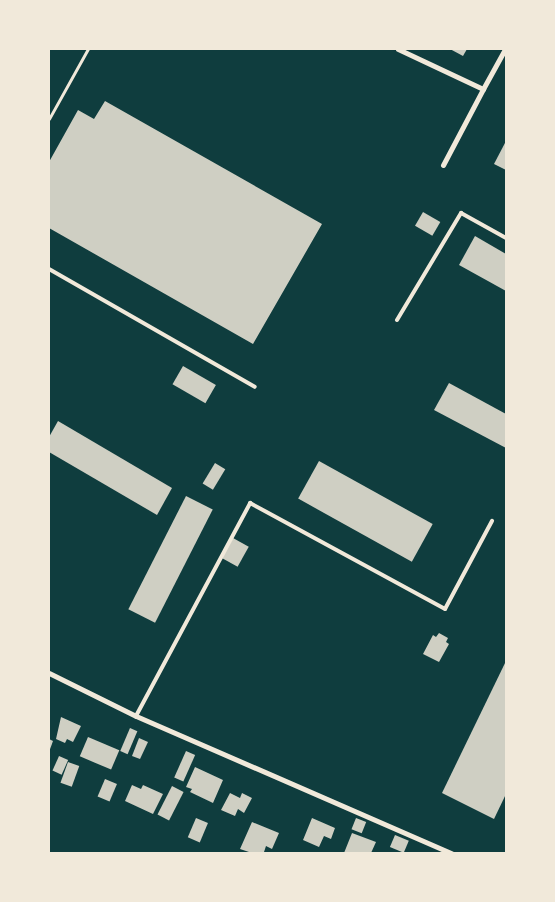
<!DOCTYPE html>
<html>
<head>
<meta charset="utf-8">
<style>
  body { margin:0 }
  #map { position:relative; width:555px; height:902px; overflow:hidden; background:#0f3d3e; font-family:"Nunito Sans",sans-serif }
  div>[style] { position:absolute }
  .building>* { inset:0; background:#cfcfc3; transform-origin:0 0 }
  .path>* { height:2.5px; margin:-1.25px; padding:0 1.25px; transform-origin:1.25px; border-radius:1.25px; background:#f1e9da }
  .service>* { height:4px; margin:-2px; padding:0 2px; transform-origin:2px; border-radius:2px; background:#f1e9da }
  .minor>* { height:5px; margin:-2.5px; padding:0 2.5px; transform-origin:2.5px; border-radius:2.5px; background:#f1e9da }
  span { translate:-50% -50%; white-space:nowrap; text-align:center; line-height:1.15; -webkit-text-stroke:4.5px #f1e9da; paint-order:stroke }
  .frame { position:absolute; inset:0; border:50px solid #f1e9da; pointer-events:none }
</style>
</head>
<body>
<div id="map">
  <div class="building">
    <div style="clip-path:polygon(450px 49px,467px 49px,463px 56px)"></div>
    <div style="clip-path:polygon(105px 101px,322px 224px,253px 344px,49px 228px,49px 162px,78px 110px,94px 119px)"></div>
    <div style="clip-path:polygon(506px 141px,506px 170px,494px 164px)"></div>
    <div style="left:423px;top:212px;width:20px;height:16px;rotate:30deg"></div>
    <div style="clip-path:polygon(475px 236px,506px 254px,506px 291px,459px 265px)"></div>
    <div style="left:183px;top:366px;width:38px;height:21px;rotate:30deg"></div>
    <div style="clip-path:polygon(449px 383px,506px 414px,506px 448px,434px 410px)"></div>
    <div style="clip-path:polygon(58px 421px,172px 488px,157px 515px,49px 452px,49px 437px)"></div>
    <div style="left:319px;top:461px;width:130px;height:43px;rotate:29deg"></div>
    <div style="left:215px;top:463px;width:12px;height:24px;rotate:31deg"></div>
    <div style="left:186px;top:496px;width:30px;height:127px;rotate:27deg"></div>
    <div style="left:233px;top:538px;width:18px;height:23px;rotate:29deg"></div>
    <div style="clip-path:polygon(439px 633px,448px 638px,446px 642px,449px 644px,439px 662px,423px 654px,433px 635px,436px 637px)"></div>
    <div style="clip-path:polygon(506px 661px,506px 794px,494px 819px,442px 793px)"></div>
    <div style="clip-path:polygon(61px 717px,81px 726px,73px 742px,67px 739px,65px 743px,56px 739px)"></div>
    <div style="left:130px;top:728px;width:8px;height:25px;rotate:23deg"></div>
    <div style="left:88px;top:737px;width:34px;height:21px;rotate:23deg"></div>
    <div style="clip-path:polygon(139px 738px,148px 742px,140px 759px,132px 756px)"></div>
    <div style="clip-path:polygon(49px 739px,53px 741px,49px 752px)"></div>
    <div style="left:186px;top:751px;width:10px;height:29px;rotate:24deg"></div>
    <div style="left:59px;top:756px;width:10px;height:16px;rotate:24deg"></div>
    <div style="left:68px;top:762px;width:12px;height:22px;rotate:20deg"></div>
    <div style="clip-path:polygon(195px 767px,223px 780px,213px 803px,190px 792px,192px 789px,186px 787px)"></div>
    <div style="left:105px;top:779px;width:13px;height:19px;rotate:23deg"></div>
    <div style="clip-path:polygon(132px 785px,141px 789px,143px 785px,163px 794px,153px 814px,125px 801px)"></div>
    <div style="left:172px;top:786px;width:13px;height:32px;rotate:27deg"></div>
    <div style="clip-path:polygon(230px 793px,240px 798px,242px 793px,252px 798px,244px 813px,238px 809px,235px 816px,221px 810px)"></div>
    <div style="left:196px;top:818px;width:13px;height:21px;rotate:23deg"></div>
    <div style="clip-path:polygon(312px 818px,335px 828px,331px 839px,324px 836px,319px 847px,303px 840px)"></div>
    <div style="left:356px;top:818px;width:11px;height:12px;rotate:22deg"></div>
    <div style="clip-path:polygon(252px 822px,279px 833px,272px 849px,266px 846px,264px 852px,252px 853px,240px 849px)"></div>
    <div style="clip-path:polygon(352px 833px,376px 842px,371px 853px,344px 853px)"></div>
    <div style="left:395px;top:835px;width:15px;height:13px;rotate:23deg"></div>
  </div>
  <div class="path">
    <div style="left:49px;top:119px;width:80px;rotate:-60.9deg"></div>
  </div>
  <div class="service">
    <div style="left:49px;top:269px;width:237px;rotate:29.8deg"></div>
    <div style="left:397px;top:320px;width:125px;rotate:-59.1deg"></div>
    <div style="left:461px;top:213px;width:51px;rotate:29.1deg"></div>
    <div style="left:136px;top:716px;width:242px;rotate:-61.8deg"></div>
    <div style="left:250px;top:503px;width:222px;rotate:28.5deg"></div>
    <div style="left:445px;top:609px;width:100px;rotate:-61.9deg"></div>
  </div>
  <div class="minor">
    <div style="left:398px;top:49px;width:94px;rotate:25.2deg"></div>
    <div style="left:483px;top:89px;width:46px;rotate:-61.2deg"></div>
    <div style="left:443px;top:165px;width:86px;rotate:-62.2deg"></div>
    <div style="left:49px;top:673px;width:97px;rotate:26.3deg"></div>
    <div style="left:136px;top:716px;width:344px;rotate:23.5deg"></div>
  </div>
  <div class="frame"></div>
</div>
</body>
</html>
